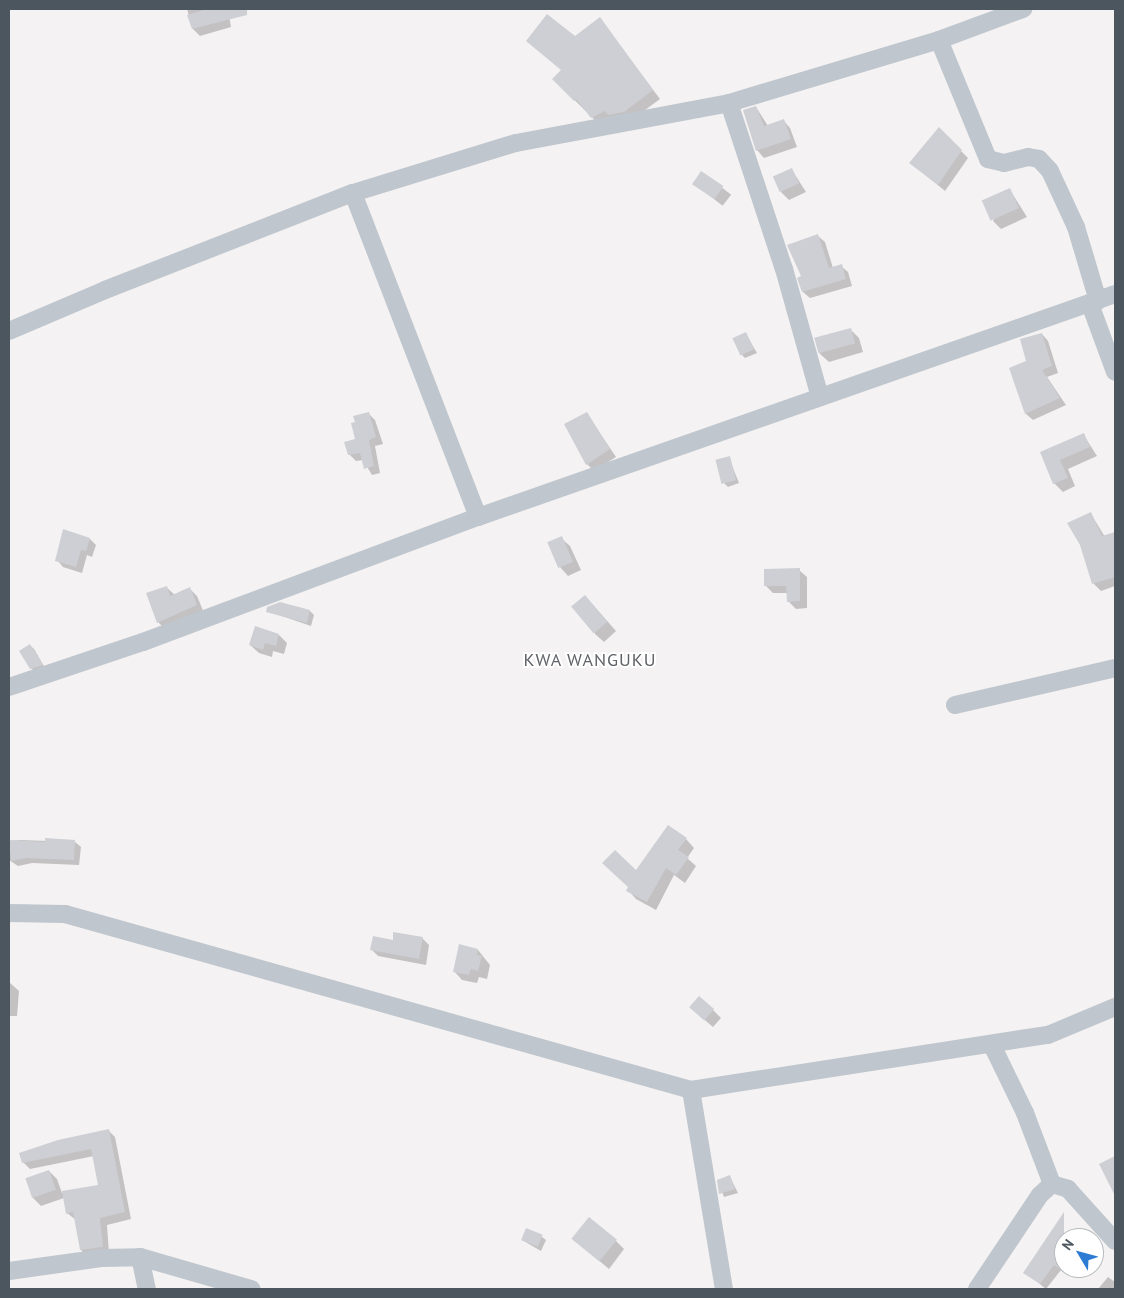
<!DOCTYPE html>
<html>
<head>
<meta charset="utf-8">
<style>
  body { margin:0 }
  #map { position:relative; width:1124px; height:1298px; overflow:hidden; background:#f4f2f2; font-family:"PT Sans",sans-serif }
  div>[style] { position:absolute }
  .shadow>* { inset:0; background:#0003; transform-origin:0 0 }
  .building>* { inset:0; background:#cdcfd4; transform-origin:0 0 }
  .minor>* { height:18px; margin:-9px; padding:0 9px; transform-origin:9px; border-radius:9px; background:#bfc6cd }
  span { translate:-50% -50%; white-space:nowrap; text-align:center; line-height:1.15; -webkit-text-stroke:4px #fff; paint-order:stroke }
  .quarter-label { font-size:18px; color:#5f6266; letter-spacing:1px }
  .frame { position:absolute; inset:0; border:10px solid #4c565e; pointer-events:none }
  .north { position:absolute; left:1054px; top:1228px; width:50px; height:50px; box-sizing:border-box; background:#fff; border:1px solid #b7bbbf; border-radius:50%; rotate:307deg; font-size:14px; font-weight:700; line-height:20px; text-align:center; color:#4c565e }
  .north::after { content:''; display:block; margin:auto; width:18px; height:22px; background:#2d7bd3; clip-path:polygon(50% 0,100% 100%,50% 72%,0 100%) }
</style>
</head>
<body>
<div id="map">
  <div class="shadow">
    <div style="clip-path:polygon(187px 9px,228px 9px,231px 27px,200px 36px,193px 29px)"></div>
    <div style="clip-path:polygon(600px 19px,660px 99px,633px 119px,600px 125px,553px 79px,562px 70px,575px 38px)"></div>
    <div style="clip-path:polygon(756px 107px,768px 126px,783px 120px,790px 128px,797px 147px,764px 158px,757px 150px)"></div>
    <div style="clip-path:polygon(939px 129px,968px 158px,945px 191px,911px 163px)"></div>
    <div style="clip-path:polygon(792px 170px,806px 192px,789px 200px,781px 192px)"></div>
    <div style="left:702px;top:172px;width:37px;height:14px;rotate:38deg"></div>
    <div style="clip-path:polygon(1010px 190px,1027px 217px,1001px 229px,993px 221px)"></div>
    <div style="clip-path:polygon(818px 236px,825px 242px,833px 268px,841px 266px,848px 272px,852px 286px,810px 298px,803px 292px,802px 277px)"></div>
    <div style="clip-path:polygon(851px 330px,859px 338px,863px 352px,829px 362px,820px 354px,816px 340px)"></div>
    <div style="clip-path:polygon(746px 334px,757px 353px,745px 358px,742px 355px)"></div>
    <div style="clip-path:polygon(1042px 334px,1048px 341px,1058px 373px,1047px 377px,1066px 405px,1033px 420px,1026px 414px,1011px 369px,1028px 361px)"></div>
    <div style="clip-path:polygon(368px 413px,375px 420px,383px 444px,375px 446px,380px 473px,372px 475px,363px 460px,356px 461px,349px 454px)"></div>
    <div style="clip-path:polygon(587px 414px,616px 457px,594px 471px,587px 464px)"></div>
    <div style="clip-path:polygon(1083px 434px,1097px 456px,1068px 469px,1075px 486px,1063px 492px,1054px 483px,1041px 453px)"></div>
    <div style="clip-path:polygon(729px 458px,739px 483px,728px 487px,724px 483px)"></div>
    <div style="clip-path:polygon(1091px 514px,1105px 537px,1109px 536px,1115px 542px,1115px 586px,1101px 591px,1094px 584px,1081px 545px)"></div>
    <div style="clip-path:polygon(561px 538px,570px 546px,581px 570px,568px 576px,560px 567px)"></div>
    <div style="clip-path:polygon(90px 539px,96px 545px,92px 557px,87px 555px,82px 573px,63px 567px,57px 560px)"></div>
    <div style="clip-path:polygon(799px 570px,807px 577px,807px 608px,796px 609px,788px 601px,788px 593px,773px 593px,766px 586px)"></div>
    <div style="clip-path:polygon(166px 587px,175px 595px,190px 589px,197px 596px,204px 613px,165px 629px,158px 622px)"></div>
    <div style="clip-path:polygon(280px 603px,310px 611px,314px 615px,311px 626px,267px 611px)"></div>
    <div style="clip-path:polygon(593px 605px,616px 631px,604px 642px,595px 634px)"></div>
    <div style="clip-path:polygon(279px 635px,287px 643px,284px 654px,273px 651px,272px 657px,259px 653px,250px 645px)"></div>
    <div style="clip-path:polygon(30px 646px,34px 649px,45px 668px,35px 672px,31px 668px)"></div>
    <div style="clip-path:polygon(686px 839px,694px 848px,687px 858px,696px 866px,685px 883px,674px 875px,656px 910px,636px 899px,628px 890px,636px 872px)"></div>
    <div style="clip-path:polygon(20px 840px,75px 842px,81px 847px,79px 865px,32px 863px,18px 866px,9px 860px,9px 841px)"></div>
    <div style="clip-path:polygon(422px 938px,429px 945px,426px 965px,378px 956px,371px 949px)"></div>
    <div style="clip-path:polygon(478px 950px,490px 965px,487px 979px,479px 977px,477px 983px,462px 980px,454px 971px)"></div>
    <div style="clip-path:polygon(9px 982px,19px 991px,17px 1016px,9px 1016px)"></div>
    <div style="clip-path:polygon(713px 1010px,721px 1018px,713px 1027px,700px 1016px)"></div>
    <div style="clip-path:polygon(108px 1130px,115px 1137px,131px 1219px,107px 1225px,109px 1254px,88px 1257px,81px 1250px,76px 1220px,67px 1213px,64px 1198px,41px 1206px,33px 1198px,49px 1171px,57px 1179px,62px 1193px,100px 1186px,94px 1156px,30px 1169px,23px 1162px)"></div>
    <div style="clip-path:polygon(730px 1177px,738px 1193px,724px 1197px,718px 1181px)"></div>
    <div style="clip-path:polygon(1049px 1235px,1064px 1247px,1064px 1268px,1072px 1268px,1067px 1275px,1061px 1270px,1046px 1289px,1025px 1272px)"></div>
    <div style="clip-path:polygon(542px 1237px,546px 1240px,541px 1251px,522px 1240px)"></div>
    <div style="clip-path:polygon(573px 1239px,616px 1241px,624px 1249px,609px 1269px)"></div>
    <div style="clip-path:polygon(1108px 1277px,1115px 1282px,1115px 1289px,1098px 1289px)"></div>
  </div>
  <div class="building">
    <div style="clip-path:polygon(207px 9px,247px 9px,247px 15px,192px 29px,187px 15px)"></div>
    <div style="clip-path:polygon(547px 14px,575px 36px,600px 17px,653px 90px,624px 112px,608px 115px,605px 111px,591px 118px,576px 99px,574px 101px,552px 79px,561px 70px,526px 41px)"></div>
    <div style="clip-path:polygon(756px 106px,764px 126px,784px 119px,791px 139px,756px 151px,743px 110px)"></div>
    <div style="clip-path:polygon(939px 127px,962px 150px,938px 185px,909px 163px)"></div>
    <div style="left:792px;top:168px;width:17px;height:21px;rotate:66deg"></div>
    <div style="left:701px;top:171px;width:27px;height:16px;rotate:34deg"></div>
    <div style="left:1010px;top:188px;width:22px;height:31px;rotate:66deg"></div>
    <div style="clip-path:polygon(818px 234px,829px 268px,842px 264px,846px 279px,802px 292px,797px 278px,801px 276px,787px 245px)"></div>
    <div style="left:851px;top:328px;width:16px;height:38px;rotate:75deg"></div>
    <div style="left:746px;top:332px;width:19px;height:15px;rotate:65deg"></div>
    <div style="clip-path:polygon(1042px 333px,1052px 366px,1042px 370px,1060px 398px,1025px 414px,1009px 368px,1026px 361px,1020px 339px)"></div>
    <div style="clip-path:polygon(369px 412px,376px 437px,369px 440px,374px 466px,364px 469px,360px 453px,348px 455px,344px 442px,355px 439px,351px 423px,355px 422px,353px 416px)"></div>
    <div style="clip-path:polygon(587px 412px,610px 449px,586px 465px,564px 424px)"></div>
    <div style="clip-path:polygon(1084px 433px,1090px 447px,1060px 460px,1068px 478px,1053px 484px,1040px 452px)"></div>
    <div style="left:730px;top:456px;width:25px;height:15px;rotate:76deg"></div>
    <div style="clip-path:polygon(1091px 512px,1102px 536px,1115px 532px,1115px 577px,1092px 584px,1080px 545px,1067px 523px)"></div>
    <div style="clip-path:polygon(63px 529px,90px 538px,86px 551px,81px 550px,76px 567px,55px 561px)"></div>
    <div style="left:562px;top:536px;width:28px;height:16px;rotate:67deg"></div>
    <div style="clip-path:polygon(800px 568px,800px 601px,787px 602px,786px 586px,764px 586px,764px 569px)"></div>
    <div style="clip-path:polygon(167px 586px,170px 596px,190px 587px,197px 605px,157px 623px,146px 593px)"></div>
    <div style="left:585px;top:595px;width:35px;height:18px;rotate:50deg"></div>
    <div style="clip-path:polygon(280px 602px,310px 610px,307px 623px,266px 612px,267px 607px)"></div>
    <div style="clip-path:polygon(255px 626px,279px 634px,276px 646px,265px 643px,263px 650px,249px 645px)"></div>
    <div style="clip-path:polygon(30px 644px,43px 665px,30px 669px,19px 651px)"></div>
    <div style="clip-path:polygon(668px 825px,687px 838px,678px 850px,689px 857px,676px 875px,666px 868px,647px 902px,626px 891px,628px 887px,602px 863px,615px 850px,636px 870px)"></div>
    <div style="clip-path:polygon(45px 838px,75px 840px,74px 860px,26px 858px,11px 861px,9px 840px,45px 842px)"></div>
    <div style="clip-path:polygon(393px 932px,423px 937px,419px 959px,370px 950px,373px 936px,393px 940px)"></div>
    <div style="clip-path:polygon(459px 944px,478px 949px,477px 955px,482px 956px,478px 971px,471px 969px,469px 975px,453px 972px)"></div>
    <div style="left:699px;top:996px;width:20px;height:15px;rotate:41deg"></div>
    <div style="clip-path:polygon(109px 1129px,125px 1212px,100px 1218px,103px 1247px,80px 1250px,73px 1212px,66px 1214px,62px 1191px,98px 1185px,91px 1149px,22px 1163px,19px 1153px,58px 1140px)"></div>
    <div style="clip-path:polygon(1115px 1156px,1115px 1196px,1099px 1164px)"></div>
    <div style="left:49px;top:1170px;width:21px;height:25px;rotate:71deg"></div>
    <div style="clip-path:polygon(730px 1175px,735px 1189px,719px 1194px,717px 1180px)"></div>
    <div style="clip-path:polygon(1064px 1212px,1064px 1272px,1054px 1265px,1040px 1284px,1023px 1273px)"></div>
    <div style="left:589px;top:1217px;width:36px;height:28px;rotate:39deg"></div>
    <div style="left:526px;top:1228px;width:18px;height:13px;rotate:22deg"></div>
  </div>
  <div class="minor">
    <div style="left:939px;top:40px;width:129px;rotate:67.6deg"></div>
    <div style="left:988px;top:159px;width:16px;rotate:14deg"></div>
    <div style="left:1004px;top:163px;width:25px;rotate:-14deg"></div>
    <div style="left:1028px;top:157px;width:11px;rotate:10deg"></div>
    <div style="left:1039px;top:159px;width:16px;rotate:47deg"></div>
    <div style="left:1050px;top:171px;width:62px;rotate:65.1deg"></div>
    <div style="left:1076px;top:227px;width:77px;rotate:73.4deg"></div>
    <div style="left:729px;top:103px;width:175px;rotate:71.7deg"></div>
    <div style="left:784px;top:269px;width:133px;rotate:74.3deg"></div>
    <div style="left:353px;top:193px;width:347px;rotate:68.9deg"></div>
    <div style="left:1090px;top:304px;width:72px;rotate:69.8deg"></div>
    <div style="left:9px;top:331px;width:104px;rotate:-23.1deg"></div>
    <div style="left:105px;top:290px;width:266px;rotate:-21.4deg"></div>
    <div style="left:353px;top:193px;width:170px;rotate:-17.1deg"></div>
    <div style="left:516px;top:143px;width:217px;rotate:-10.6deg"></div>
    <div style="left:729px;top:103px;width:219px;rotate:-16.7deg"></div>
    <div style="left:939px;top:40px;width:90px;rotate:-20.3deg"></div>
    <div style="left:9px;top:687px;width:141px;rotate:-18.6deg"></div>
    <div style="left:143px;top:642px;width:358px;rotate:-20.5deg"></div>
    <div style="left:478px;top:517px;width:675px;rotate:-19.29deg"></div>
    <div style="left:955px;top:705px;width:164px;rotate:-13deg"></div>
    <div style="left:9px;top:913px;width:56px;rotate:1deg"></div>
    <div style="left:65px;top:914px;width:650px;rotate:15.7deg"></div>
    <div style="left:691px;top:1090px;width:361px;rotate:-8.8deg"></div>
    <div style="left:1048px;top:1035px;width:73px;rotate:-22.7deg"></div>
    <div style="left:992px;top:1045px;width:76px;rotate:64.1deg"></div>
    <div style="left:1025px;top:1113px;width:76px;rotate:69.2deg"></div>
    <div style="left:691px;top:1090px;width:202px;rotate:80.6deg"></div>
    <div style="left:140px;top:1257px;width:33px;rotate:78deg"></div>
    <div style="left:9px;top:1271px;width:93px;rotate:-8deg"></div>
    <div style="left:101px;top:1258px;width:39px;rotate:-1deg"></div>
    <div style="left:140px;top:1257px;width:116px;rotate:16.1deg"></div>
    <div style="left:977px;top:1289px;width:113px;rotate:-56.2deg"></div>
    <div style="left:1040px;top:1195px;width:16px;rotate:-43deg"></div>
    <div style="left:1052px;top:1184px;width:17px;rotate:17deg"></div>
    <div style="left:1068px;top:1189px;width:70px;rotate:47.9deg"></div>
  </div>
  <div class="quarter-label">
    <span style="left:590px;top:660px">KWA WANGUKU</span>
  </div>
  <div class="frame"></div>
  <div class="north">N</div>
</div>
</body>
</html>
